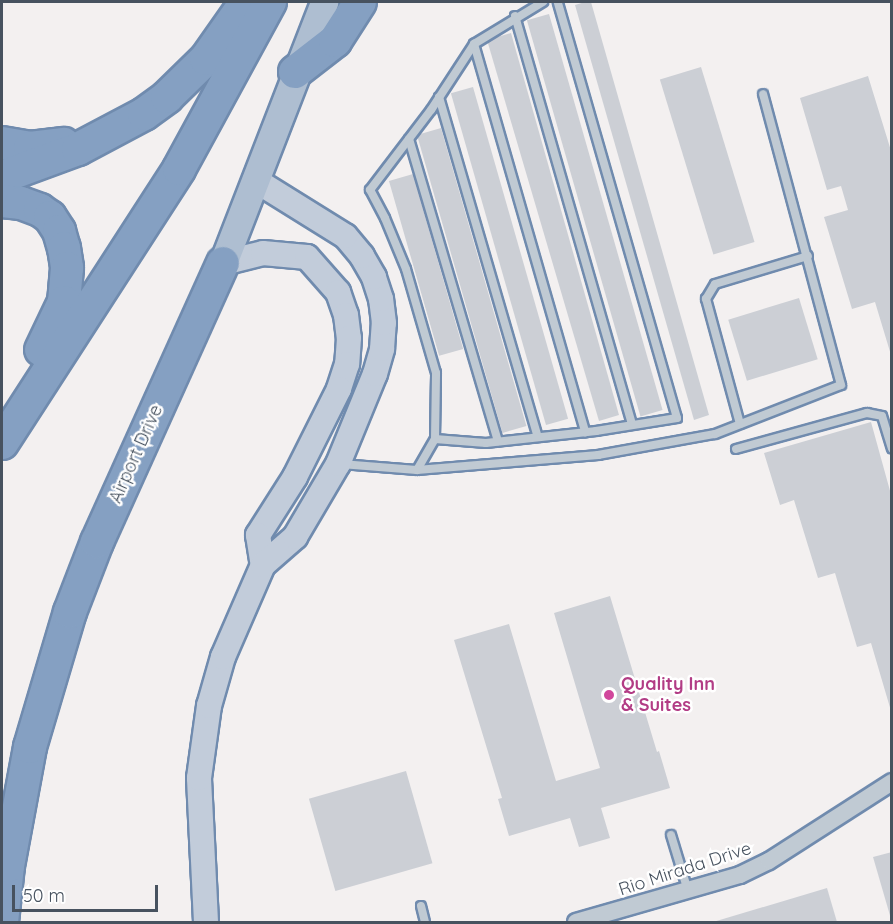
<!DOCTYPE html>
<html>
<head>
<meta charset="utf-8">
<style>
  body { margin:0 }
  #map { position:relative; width:893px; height:924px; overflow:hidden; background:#f3f0f0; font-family:Quicksand,sans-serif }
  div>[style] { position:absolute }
  .building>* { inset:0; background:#cccfd5; transform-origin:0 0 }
  .roads { filter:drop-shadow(2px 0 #708bae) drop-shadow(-2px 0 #708bae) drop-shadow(0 2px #708bae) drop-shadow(0 -2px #708bae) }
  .service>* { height:8px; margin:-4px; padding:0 4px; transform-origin:4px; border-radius:4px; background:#c0cad3 }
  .minor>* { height:16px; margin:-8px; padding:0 8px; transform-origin:8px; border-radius:8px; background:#c0cad3 }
  .secondary>* { height:24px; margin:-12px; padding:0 12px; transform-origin:12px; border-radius:12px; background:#c2ccda }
  .primary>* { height:27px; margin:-13.5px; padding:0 13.5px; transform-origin:13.5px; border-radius:13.5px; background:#aebed1 }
  .motorway>* { height:32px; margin:-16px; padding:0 16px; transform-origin:16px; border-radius:16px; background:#85a0c2 }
  .dots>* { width:16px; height:16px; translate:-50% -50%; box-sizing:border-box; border:3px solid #fff; border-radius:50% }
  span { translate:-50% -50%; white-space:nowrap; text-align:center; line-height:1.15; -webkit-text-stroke:5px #fff; paint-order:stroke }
  .street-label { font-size:18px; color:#47525f }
  .hotel-label { font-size:18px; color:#b23c85; font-weight:700 }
  .left { translate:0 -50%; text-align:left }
  .frame { position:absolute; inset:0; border:3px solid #47525f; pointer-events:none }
  .scale { position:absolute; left:12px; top:885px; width:146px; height:27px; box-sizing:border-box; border:3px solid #47525f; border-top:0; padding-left:8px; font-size:18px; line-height:21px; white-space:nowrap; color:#47525f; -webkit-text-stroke:4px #fff; paint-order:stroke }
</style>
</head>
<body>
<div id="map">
  <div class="building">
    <div style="clip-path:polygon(585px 2px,591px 2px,709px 415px,694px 420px,575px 5px)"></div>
    <div style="left:549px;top:14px;width:412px;height:23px;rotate:74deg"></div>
    <div style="clip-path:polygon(511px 33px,619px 415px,599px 421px,487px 40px)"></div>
    <div style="left:701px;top:67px;width:183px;height:43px;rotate:73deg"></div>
    <div style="clip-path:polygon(868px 76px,892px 154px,891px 355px,875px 302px,852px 309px,824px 217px,848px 210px,841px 186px,827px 190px,800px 98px)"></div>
    <div style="left:473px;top:87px;width:345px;height:23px;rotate:74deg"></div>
    <div style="left:441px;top:128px;width:310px;height:25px;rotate:74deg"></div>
    <div style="left:413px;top:174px;width:182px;height:25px;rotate:74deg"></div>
    <div style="left:799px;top:298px;width:64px;height:74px;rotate:73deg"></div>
    <div style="clip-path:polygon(871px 422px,892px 498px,891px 711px,871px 643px,857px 647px,835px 573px,818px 578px,794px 500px,780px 505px,764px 453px)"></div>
    <div style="clip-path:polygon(610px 596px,657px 752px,659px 751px,670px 788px,601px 808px,610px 838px,579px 847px,570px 818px,509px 836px,498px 799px,502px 798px,454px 640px,509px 624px,556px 781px,600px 768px,554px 613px)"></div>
    <div style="left:406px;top:771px;width:96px;height:101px;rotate:74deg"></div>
    <div style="clip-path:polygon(892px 852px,892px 918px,891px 919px,873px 857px)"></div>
    <div style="clip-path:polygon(827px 888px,837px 922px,713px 922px)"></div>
  </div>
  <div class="roads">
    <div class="service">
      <div style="left:515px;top:16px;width:425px;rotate:74deg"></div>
      <div style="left:474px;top:44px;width:404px;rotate:74deg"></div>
      <div style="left:439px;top:97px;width:354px;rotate:73.8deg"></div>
      <div style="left:409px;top:139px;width:315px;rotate:73.6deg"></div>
      <div style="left:740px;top:424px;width:130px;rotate:-105.2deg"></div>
      <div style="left:706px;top:299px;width:17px;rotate:-59deg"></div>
      <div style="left:715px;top:284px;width:97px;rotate:-16.8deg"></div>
      <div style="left:435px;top:439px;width:51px;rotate:4.5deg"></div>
      <div style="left:486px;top:443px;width:111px;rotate:-6.2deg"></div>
      <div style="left:596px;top:431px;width:82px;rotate:-9.1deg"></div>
      <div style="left:677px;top:418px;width:433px;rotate:-106deg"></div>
      <div style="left:736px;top:449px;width:136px;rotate:-15.4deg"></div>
      <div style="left:867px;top:413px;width:15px;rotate:11deg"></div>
      <div style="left:882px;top:416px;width:34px;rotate:73deg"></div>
      <div style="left:341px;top:464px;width:76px;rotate:4.5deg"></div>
      <div style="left:417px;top:470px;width:182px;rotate:-4.7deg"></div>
      <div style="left:598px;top:455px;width:119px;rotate:-10.2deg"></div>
      <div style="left:715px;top:434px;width:135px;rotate:-21.3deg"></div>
      <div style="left:841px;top:385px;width:301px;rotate:-105deg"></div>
      <div style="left:417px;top:470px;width:36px;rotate:-60deg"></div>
      <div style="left:435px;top:439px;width:66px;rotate:-89.1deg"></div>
      <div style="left:436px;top:373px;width:108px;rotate:-106.1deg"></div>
      <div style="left:406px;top:269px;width:55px;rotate:-112.4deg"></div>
      <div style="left:385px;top:218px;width:32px;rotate:-118deg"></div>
      <div style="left:370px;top:190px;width:101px;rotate:-52.7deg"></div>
      <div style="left:431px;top:110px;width:79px;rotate:-56.9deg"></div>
      <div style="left:474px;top:44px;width:81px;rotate:-31.3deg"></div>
      <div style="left:671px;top:835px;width:59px;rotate:73.1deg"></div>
      <div style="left:421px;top:906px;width:16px;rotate:76deg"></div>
    </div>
    <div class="minor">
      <div style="left:576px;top:922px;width:171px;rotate:-16deg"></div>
      <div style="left:740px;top:875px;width:32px;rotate:-26deg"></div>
      <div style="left:769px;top:861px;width:146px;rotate:-32.7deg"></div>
    </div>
    <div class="secondary">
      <div style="left:223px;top:263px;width:41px;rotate:-14deg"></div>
      <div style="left:263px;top:253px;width:44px;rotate:5.2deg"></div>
      <div style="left:307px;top:257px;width:47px;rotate:48.5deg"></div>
      <div style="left:338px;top:292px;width:24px;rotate:71deg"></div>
      <div style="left:346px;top:315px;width:23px;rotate:83deg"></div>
      <div style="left:349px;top:338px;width:26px;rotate:94deg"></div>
      <div style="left:347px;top:364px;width:26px;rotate:108deg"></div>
      <div style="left:339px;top:389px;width:98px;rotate:116.6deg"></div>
      <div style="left:295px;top:477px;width:69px;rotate:122.5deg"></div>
      <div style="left:258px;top:535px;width:30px;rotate:81deg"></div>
      <div style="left:206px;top:922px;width:144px;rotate:-92.8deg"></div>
      <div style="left:199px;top:778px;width:73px;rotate:-82.1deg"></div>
      <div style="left:209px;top:706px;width:51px;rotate:-74.1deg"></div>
      <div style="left:223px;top:657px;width:100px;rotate:-66.5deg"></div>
      <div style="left:263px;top:565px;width:43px;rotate:-41.2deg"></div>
      <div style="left:295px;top:537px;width:85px;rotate:-59.5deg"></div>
      <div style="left:338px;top:464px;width:97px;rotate:-67.7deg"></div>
      <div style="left:375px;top:374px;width:26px;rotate:-74deg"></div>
      <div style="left:382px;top:349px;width:26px;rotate:-86deg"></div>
      <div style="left:384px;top:323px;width:24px;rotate:-97deg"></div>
      <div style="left:381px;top:299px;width:23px;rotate:-108deg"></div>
      <div style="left:374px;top:277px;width:24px;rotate:-120deg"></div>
      <div style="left:362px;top:256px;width:26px;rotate:-130deg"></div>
      <div style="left:345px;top:236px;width:106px;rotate:-148.1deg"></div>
    </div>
    <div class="primary">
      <div style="left:223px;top:263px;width:280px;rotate:-68.8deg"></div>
    </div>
    <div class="motorway">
      <div style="left:295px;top:72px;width:51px;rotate:-37.8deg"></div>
      <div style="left:335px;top:41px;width:46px;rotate:-57.3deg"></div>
      <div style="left:2px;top:143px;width:28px;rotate:10deg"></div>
      <div style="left:30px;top:148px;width:34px;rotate:-7deg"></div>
      <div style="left:2px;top:177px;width:81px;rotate:-20.2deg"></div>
      <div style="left:78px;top:149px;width:75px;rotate:-27.9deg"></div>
      <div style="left:144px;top:114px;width:29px;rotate:-36deg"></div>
      <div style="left:167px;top:97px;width:54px;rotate:-44.3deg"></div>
      <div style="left:206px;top:59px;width:70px;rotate:-54.9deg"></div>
      <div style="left:2px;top:201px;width:19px;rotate:6deg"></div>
      <div style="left:21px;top:203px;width:20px;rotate:20deg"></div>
      <div style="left:40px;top:210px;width:12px;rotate:35deg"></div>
      <div style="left:50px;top:217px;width:17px;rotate:57deg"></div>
      <div style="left:59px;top:231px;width:18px;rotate:74deg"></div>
      <div style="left:64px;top:248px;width:20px;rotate:81deg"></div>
      <div style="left:67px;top:268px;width:34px;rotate:95deg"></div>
      <div style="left:64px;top:302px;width:53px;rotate:115.6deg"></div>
      <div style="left:2px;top:443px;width:326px;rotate:-57.1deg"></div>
      <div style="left:179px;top:169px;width:190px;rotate:-61.4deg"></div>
      <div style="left:2px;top:922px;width:56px;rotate:-83.9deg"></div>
      <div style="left:8px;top:866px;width:121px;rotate:-79.5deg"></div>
      <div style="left:30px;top:747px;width:141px;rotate:-73.5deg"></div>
      <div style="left:70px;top:612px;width:75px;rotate:-68.9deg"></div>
      <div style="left:97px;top:542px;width:306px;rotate:-65.7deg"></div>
    </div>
  </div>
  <div class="dots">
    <div style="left:609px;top:695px;background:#d1479c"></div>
  </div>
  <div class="street-label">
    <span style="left:136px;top:454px;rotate:-66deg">Airport Drive</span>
    <span style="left:685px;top:869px;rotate:-18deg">Rio Mirada Drive</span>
  </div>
  <div class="hotel-label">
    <span class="left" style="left:621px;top:695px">Quality Inn<br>&amp; Suites</span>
  </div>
  <div class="frame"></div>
  <div class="scale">50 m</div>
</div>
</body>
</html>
